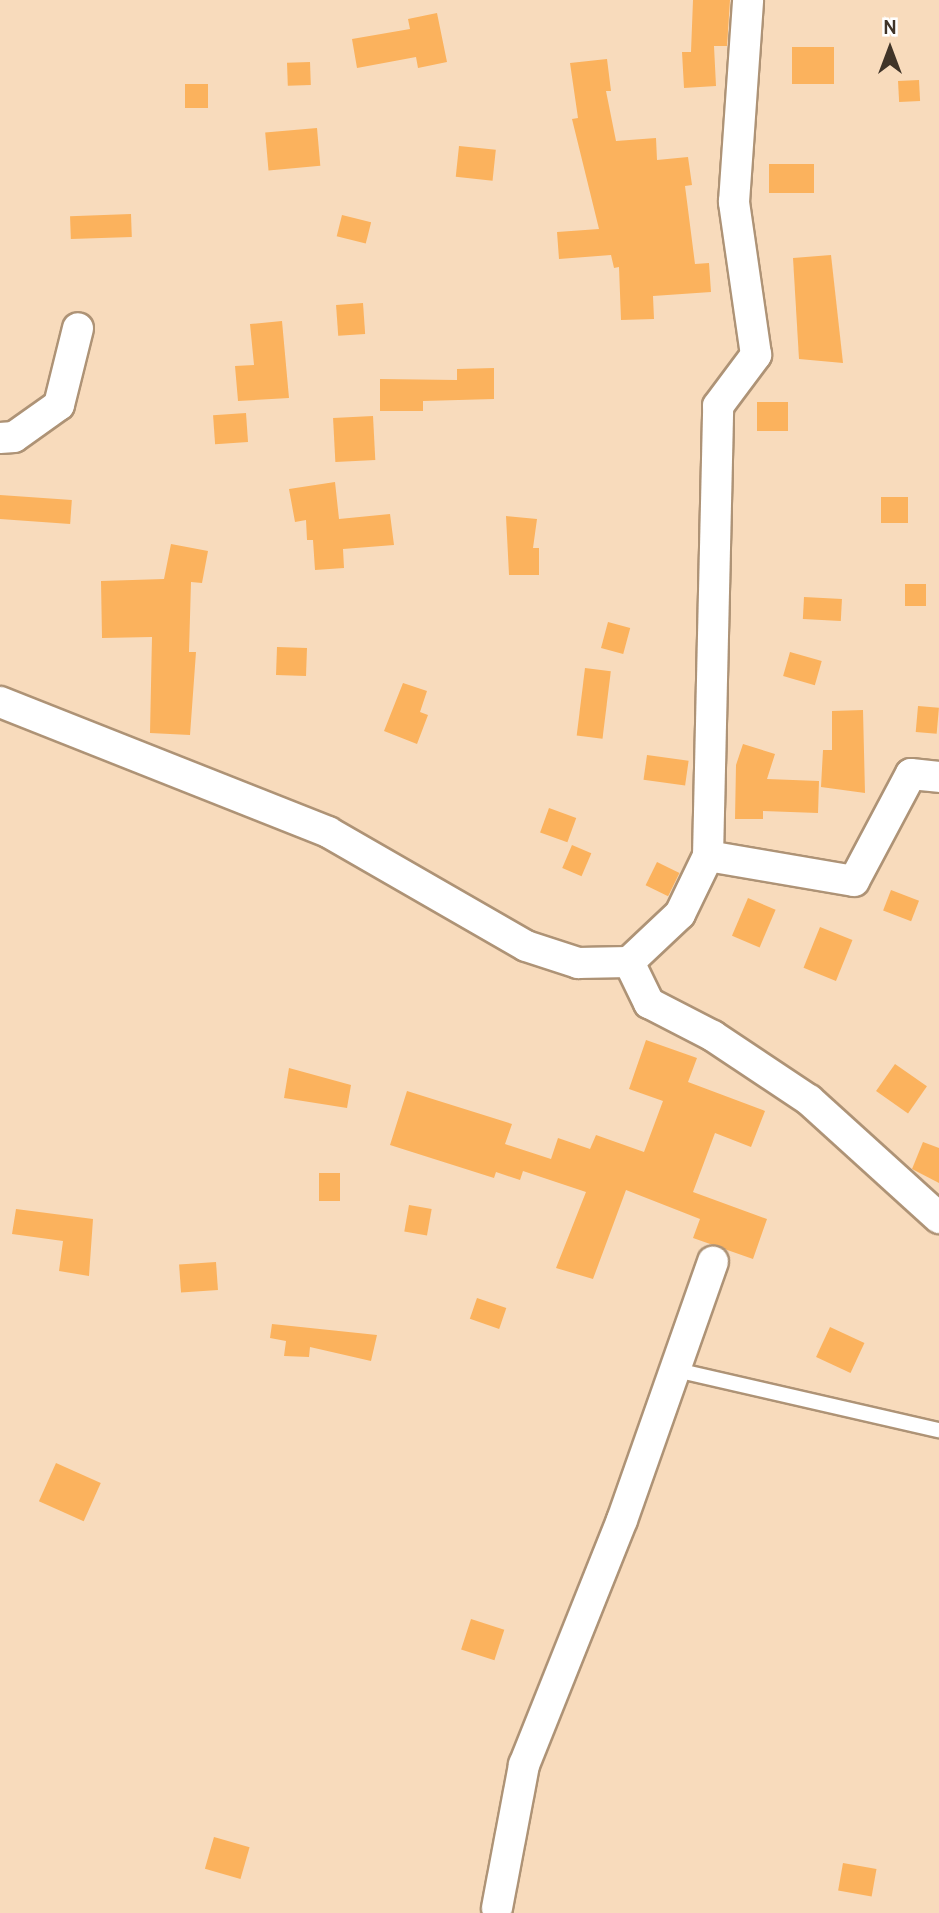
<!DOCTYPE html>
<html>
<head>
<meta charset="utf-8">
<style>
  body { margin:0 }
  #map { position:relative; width:939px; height:1913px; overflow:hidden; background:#f8dbbc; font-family:Cabin,sans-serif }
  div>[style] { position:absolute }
  .building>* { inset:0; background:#fbb25d; transform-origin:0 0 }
  .roads { filter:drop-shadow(2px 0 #ae9376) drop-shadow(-2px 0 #ae9376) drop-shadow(0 2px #ae9376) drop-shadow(0 -2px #ae9376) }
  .lane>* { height:14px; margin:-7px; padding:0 7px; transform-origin:7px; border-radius:7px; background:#fff }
  .street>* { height:30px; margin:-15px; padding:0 15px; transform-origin:15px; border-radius:15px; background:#fff }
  span { translate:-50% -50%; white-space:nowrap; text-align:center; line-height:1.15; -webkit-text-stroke:7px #fff; paint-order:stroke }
  .north { position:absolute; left:855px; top:14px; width:70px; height:70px; -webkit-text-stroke:5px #fff; paint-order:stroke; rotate:0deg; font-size:19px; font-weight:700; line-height:28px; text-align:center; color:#403428 }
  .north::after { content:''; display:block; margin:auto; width:24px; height:32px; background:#403428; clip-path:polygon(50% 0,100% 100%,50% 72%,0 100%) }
</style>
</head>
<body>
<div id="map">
  <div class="building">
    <div style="clip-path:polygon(693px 0,730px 0,727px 46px,714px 46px,716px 86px,684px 88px,682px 52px,691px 52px)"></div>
    <div style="clip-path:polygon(437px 13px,447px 62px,418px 68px,416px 57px,357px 68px,352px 39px,410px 29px,408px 19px)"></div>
    <div style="left:792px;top:47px;width:42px;height:37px"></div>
    <div style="clip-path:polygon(607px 59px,611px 91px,606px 91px,616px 141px,656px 138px,657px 160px,688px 157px,692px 185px,685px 186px,695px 264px,709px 263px,711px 292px,653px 296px,654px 319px,621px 320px,619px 267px,614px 268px,611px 255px,559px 259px,557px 232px,599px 229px,572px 119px,578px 118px,570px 63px)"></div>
    <div style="left:310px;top:62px;width:23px;height:23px;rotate:88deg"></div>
    <div style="left:919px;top:80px;width:21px;height:21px;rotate:87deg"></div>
    <div style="left:185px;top:84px;width:23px;height:24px"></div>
    <div style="left:317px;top:128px;width:38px;height:52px;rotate:85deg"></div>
    <div style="left:459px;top:146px;width:37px;height:31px;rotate:6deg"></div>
    <div style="left:769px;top:164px;width:45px;height:29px"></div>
    <div style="left:131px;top:214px;width:23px;height:61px;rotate:88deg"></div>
    <div style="left:342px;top:215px;width:30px;height:22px;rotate:14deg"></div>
    <div style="clip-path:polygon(831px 255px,843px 363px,799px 359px,793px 258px)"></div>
    <div style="left:363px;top:303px;width:31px;height:27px;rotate:86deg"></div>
    <div style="clip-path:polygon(282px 321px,289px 398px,238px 401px,235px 366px,254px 365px,250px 324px)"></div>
    <div style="clip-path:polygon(494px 368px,494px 399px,423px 401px,423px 411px,380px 411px,380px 379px,457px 380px,457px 369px)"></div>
    <div style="left:757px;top:402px;width:31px;height:29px"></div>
    <div style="left:246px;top:413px;width:29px;height:33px;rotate:86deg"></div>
    <div style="left:373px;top:416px;width:44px;height:40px;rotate:87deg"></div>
    <div style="clip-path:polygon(335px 482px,339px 519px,390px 514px,394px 545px,343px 549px,344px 568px,315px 570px,313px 540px,307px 540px,306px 520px,295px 522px,289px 489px)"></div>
    <div style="left:0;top:495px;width:72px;height:24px;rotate:4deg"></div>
    <div style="left:881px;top:497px;width:27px;height:26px"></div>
    <div style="clip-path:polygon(506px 516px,537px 519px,533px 548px,539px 548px,539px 575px,509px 575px)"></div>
    <div style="clip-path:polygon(171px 544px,208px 551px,202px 583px,191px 582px,189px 652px,196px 652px,190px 735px,150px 733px,152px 637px,102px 638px,101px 581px,164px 579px)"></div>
    <div style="left:905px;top:584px;width:21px;height:22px"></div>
    <div style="left:804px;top:597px;width:38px;height:22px;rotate:3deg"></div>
    <div style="left:608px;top:622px;width:23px;height:27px;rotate:15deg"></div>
    <div style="left:277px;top:647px;width:30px;height:28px;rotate:2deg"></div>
    <div style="left:790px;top:652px;width:33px;height:25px;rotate:16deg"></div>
    <div style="left:585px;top:668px;width:26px;height:68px;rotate:7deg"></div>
    <div style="clip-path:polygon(403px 683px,427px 691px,420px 712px,428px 715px,417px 744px,384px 731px)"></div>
    <div style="left:918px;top:706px;width:21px;height:26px;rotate:5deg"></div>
    <div style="clip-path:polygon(863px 710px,865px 793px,821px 787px,823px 750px,832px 750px,832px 711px)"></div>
    <div style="clip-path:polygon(743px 744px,775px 754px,767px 779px,819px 781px,818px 813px,763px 811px,763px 819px,735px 819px,736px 765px)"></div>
    <div style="left:647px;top:755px;width:42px;height:25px;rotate:8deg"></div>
    <div style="left:549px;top:808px;width:29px;height:26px;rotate:20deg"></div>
    <div style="left:572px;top:845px;width:21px;height:25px;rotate:23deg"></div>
    <div style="left:657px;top:862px;width:25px;height:26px;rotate:26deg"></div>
    <div style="left:891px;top:890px;width:30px;height:22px;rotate:21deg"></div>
    <div style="left:748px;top:898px;width:30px;height:41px;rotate:23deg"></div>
    <div style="left:820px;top:927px;width:35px;height:44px;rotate:22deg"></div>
    <div style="clip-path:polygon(646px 1040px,697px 1058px,688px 1082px,765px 1111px,751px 1147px,715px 1133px,693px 1192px,767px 1219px,753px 1259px,693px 1238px,700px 1219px,626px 1190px,593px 1279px,556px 1268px,586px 1192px,523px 1171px,520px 1180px,496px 1172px,494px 1178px,390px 1145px,407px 1091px,512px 1124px,505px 1144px,551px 1159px,558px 1138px,590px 1149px,596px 1135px,644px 1152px,663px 1101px,629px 1089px)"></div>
    <div style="left:895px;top:1064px;width:39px;height:33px;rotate:35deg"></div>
    <div style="clip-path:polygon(289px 1068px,351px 1085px,347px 1108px,284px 1098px)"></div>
    <div style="clip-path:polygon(923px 1142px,939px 1148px,939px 1183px,912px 1169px)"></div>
    <div style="left:319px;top:1173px;width:21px;height:28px"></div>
    <div style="left:409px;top:1205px;width:23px;height:27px;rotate:10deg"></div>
    <div style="clip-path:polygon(16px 1209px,93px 1219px,89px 1276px,59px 1271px,63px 1241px,12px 1234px)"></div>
    <div style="left:216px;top:1262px;width:28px;height:37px;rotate:86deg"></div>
    <div style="left:477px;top:1298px;width:31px;height:22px;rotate:19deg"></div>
    <div style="clip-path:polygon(272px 1324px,377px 1335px,371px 1361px,310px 1347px,309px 1357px,284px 1356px,286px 1341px,270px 1338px)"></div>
    <div style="left:830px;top:1327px;width:38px;height:33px;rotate:25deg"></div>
    <div style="left:56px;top:1463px;width:49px;height:42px;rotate:24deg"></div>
    <div style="left:471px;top:1619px;width:35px;height:32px;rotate:18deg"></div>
    <div style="left:214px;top:1837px;width:37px;height:33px;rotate:16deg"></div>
    <div style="left:843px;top:1863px;width:34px;height:28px;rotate:10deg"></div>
  </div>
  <div class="roads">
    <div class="lane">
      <div style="left:676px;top:1370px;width:270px;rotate:12.9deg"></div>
    </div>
    <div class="street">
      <div style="left:0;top:438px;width:14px;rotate:-4deg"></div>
      <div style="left:14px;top:437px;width:55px;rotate:-35.4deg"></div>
      <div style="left:59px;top:405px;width:79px;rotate:-76.1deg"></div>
      <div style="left:0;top:702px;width:353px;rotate:21.6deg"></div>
      <div style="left:328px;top:832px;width:228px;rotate:29.9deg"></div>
      <div style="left:526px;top:946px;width:55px;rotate:18.1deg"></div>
      <div style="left:578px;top:963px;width:51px;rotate:-1.1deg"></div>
      <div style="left:629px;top:962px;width:70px;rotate:-43.3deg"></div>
      <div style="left:680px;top:914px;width:64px;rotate:-64.2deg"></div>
      <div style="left:708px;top:856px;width:148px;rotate:9.7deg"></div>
      <div style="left:854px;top:881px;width:121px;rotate:-62deg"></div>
      <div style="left:911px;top:774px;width:28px;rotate:6deg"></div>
      <div style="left:708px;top:856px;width:450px;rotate:-88.7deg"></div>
      <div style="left:718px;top:406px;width:64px;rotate:-53.3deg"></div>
      <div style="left:756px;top:355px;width:155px;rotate:-98.2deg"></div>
      <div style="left:734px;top:202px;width:202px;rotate:-86deg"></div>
      <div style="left:629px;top:962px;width:46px;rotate:64deg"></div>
      <div style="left:649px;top:1003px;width:72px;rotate:27.3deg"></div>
      <div style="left:713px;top:1036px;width:115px;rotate:33.7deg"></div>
      <div style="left:809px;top:1100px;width:176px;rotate:42.2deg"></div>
      <div style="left:497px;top:1908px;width:146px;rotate:-79.3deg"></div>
      <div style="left:524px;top:1765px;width:264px;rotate:-68.2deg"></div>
      <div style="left:622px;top:1520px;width:274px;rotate:-70.6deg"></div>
    </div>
  </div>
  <div class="north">N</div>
</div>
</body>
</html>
